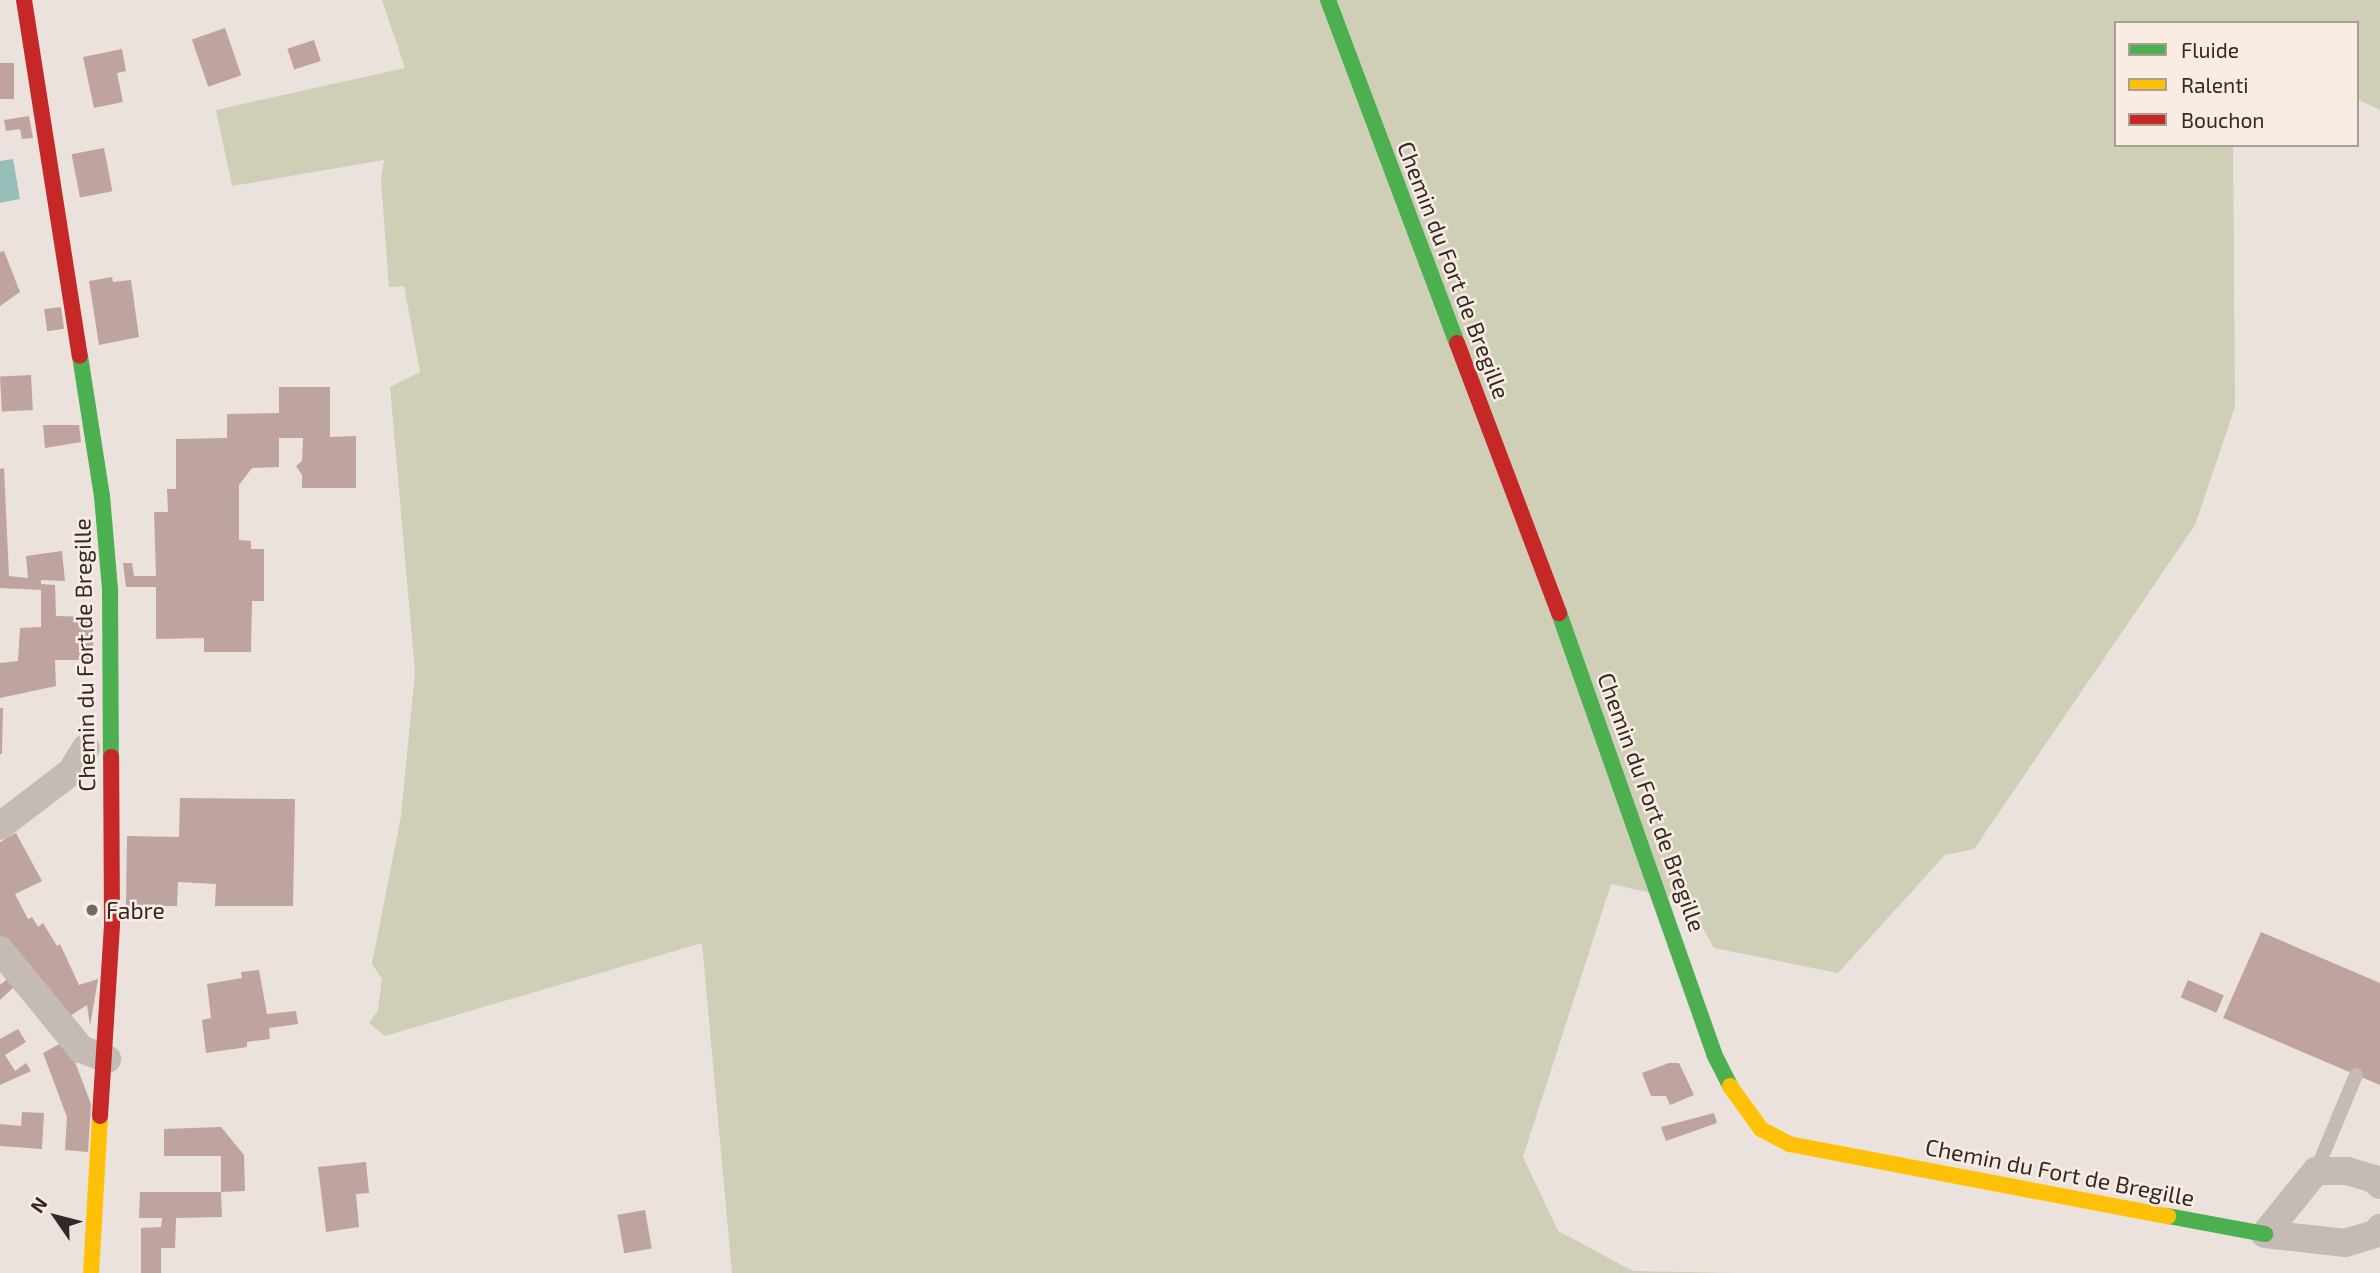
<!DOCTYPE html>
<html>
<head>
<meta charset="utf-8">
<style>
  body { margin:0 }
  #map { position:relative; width:2380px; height:1273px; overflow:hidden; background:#ebe2dd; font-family:"Exo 2",sans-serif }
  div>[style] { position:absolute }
  .green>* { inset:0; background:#cecfb6 }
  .water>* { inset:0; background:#98beb9 }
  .building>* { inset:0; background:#bea39e; transform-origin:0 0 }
  .lane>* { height:14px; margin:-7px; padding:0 7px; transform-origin:7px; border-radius:7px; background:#c4bbb6 }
  .street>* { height:28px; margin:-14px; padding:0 14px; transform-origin:14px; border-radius:14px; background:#c4bbb6 }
  .fast>* { height:16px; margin:-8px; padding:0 8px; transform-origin:8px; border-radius:8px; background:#4caf50 }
  .slow>* { height:16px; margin:-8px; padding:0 8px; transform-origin:8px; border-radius:8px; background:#ffc107 }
  .jam>* { height:16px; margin:-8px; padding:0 8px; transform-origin:8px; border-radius:8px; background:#c62828 }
  .dots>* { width:19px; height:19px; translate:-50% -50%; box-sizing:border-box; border:4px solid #f9ece3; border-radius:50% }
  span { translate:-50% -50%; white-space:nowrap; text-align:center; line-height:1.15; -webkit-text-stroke:5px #f9ece3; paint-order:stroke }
  .street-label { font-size:23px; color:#332825 }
  .poi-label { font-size:23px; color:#332825 }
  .left { translate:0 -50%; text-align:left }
  .legend { position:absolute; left:2114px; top:21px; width:245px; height:126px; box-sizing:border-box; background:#f9ece3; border:2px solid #aa9e97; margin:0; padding:9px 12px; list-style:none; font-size:21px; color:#332825 }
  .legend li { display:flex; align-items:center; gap:14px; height:35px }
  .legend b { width:35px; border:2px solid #aa9e97 }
  .north { position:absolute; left:21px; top:1182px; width:70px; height:70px; -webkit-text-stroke:5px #f9ece3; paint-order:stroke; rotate:305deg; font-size:19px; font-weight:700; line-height:28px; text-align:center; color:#332825 }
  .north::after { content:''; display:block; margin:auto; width:24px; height:32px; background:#332825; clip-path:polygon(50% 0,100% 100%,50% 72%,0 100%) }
</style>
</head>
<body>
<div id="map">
  <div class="green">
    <div style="clip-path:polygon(382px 0,2380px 0,2380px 110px,2357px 99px,2357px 23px,2116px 23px,2116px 145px,2233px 145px,2235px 407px,2195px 525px,1974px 849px,1945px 855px,1838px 973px,1714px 948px,1688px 901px,1611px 884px,1523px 1157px,1558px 1231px,1633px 1271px,1736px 1273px,732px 1273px,702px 943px,385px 1036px,369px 1023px,378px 1010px,382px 979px,372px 964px,401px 816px,415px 672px,390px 387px,420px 372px,404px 286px,389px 287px,381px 181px,384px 160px,232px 186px,216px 110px,405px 68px)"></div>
  </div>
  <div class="water">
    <div style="clip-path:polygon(13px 159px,20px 199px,0 203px,0 161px)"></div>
  </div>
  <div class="building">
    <div style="left:225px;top:28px;width:50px;height:35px;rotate:71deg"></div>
    <div style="left:314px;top:40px;width:22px;height:28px;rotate:72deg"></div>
    <div style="clip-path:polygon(122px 49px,126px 71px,117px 73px,123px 102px,94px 108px,83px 57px)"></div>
    <div style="left:0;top:63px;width:14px;height:36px"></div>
    <div style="clip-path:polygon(29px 116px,33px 138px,22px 139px,20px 129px,6px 131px,4px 120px)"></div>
    <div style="left:104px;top:148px;width:44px;height:33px;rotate:79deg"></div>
    <div style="clip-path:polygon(4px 251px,20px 292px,0 306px,0 252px)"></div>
    <div style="clip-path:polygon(112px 277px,113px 282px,131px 280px,139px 337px,99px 345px,89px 281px)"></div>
    <div style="left:61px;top:307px;width:22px;height:17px;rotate:82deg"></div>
    <div style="left:31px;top:375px;width:35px;height:31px;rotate:87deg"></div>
    <div style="clip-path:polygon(279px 387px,330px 387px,330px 437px,356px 436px,356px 488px,302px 488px,302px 475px,296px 466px,302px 461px,303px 438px,279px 438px,279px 467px,252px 468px,239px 485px,239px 540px,251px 541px,251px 549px,264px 549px,264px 601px,252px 601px,251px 652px,204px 652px,204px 638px,156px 639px,156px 587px,126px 587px,123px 563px,132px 563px,134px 576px,156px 576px,154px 512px,168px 512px,167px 489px,176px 489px,176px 439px,227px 438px,227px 414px,279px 413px)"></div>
    <div style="clip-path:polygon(43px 425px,79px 425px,81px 442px,45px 448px)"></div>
    <div style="clip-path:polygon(4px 468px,9px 576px,28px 578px,26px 556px,62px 551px,65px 581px,41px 580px,41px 584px,55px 585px,56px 616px,93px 617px,93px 660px,55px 660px,56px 686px,0 698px,0 663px,18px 661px,20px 628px,41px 627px,41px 590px,0 588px,0 469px)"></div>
    <div style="clip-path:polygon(0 708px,3px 708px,2px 754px,0 754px)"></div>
    <div style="clip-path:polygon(180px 798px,295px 799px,293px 906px,215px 906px,216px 884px,178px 882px,177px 906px,126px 906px,127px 836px,179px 837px)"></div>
    <div style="clip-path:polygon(16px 833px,42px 881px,15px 894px,28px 919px,32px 917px,38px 927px,43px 923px,57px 946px,60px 944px,79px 985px,98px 979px,90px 1026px,87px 1005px,67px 1018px,0 943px,0 842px)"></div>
    <div style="clip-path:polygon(2261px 932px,2380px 983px,2380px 1085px,2223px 1018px)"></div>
    <div style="clip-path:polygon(259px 970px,267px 1014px,296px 1011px,298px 1024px,269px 1028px,270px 1039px,247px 1042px,247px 1047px,206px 1053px,202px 1020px,211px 1018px,207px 984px,242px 978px,241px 972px)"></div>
    <div style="clip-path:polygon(11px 976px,17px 984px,0 1000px,0 985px)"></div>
    <div style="left:2188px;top:980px;width:39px;height:19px;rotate:23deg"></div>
    <div style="clip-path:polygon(18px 1029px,26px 1042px,5px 1055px,15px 1071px,26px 1063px,31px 1071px,0 1085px,0 1039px)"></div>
    <div style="clip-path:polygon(65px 1041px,61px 1046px,75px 1062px,91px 1104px,88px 1152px,65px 1150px,67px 1117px,43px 1053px)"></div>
    <div style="clip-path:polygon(1669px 1063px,1679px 1063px,1694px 1095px,1670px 1105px,1666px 1096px,1651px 1096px,1642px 1073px)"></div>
    <div style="clip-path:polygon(22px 1112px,44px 1113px,42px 1149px,0 1146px,0 1124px,21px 1126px)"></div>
    <div style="clip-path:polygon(1714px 1113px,1717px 1123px,1666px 1141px,1661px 1127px)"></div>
    <div style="clip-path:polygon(221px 1127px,244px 1155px,245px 1191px,221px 1192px,221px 1156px,164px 1156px,164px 1129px)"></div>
    <div style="clip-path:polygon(366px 1162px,369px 1193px,356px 1194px,359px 1227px,326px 1232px,318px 1167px)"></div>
    <div style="clip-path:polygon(140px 1192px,221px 1192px,222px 1217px,176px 1218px,175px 1248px,161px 1248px,161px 1273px,141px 1273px,141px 1228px,161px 1227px,162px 1218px,139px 1218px)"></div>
    <div style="left:645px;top:1210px;width:39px;height:28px;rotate:80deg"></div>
  </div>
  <div class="lane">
    <div style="left:2316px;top:1171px;width:104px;rotate:-67.4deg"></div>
  </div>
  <div class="street">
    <div style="left:0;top:826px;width:89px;rotate:-37.3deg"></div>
    <div style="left:71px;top:772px;width:28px;rotate:-58deg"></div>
    <div style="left:0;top:950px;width:128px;rotate:50.7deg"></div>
    <div style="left:81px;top:1049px;width:28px;rotate:21deg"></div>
    <div style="left:2380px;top:1185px;width:8px;rotate:-135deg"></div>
    <div style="left:2374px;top:1179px;width:28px;rotate:-163deg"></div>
    <div style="left:2347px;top:1171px;width:31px;rotate:180deg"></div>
    <div style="left:2316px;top:1171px;width:81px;rotate:129deg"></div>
    <div style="left:2265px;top:1234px;width:81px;rotate:6.4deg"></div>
    <div style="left:2345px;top:1243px;width:34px;rotate:-17deg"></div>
    <div style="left:2377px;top:1233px;width:6px;rotate:-59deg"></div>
  </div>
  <div class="fast">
    <div style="left:1328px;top:0;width:366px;rotate:69.4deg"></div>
    <div style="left:80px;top:356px;width:142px;rotate:81.1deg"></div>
    <div style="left:102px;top:496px;width:93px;rotate:85.1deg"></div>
    <div style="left:110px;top:589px;width:168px;rotate:89.7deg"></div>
    <div style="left:1559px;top:613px;width:467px;rotate:70.6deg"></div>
    <div style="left:1714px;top:1054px;width:36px;rotate:63deg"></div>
    <div style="left:2168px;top:1216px;width:99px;rotate:10.5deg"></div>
  </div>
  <div class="slow">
    <div style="left:1730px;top:1086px;width:53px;rotate:54.2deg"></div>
    <div style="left:1761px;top:1129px;width:32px;rotate:28deg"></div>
    <div style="left:1789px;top:1144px;width:386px;rotate:10.8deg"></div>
    <div style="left:91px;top:1273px;width:157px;rotate:-86.7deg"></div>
  </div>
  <div class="jam">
    <div style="left:24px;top:0;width:360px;rotate:81.1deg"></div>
    <div style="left:1457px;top:343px;width:289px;rotate:69.3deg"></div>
    <div style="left:100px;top:1116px;width:191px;rotate:-86.4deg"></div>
    <div style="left:112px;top:925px;width:168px;rotate:-90.3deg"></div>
  </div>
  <div class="dots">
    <div style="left:92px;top:910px;background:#736965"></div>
  </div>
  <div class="street-label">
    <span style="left:1454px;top:270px;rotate:69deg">Chemin du Fort de Bregille</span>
    <span style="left:84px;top:655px;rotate:-91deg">Chemin du Fort de Bregille</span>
    <span style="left:1652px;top:802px;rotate:70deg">Chemin du Fort de Bregille</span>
    <span style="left:2060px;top:1172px;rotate:11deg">Chemin du Fort de Bregille</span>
  </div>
  <div class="poi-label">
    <span class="left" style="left:106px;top:910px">Fabre</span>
  </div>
  <ul class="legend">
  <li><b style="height:9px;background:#4caf50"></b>Fluide</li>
  <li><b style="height:9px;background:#ffc107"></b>Ralenti</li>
  <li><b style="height:9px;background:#c62828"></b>Bouchon</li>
  </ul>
  <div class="north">N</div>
</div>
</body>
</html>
